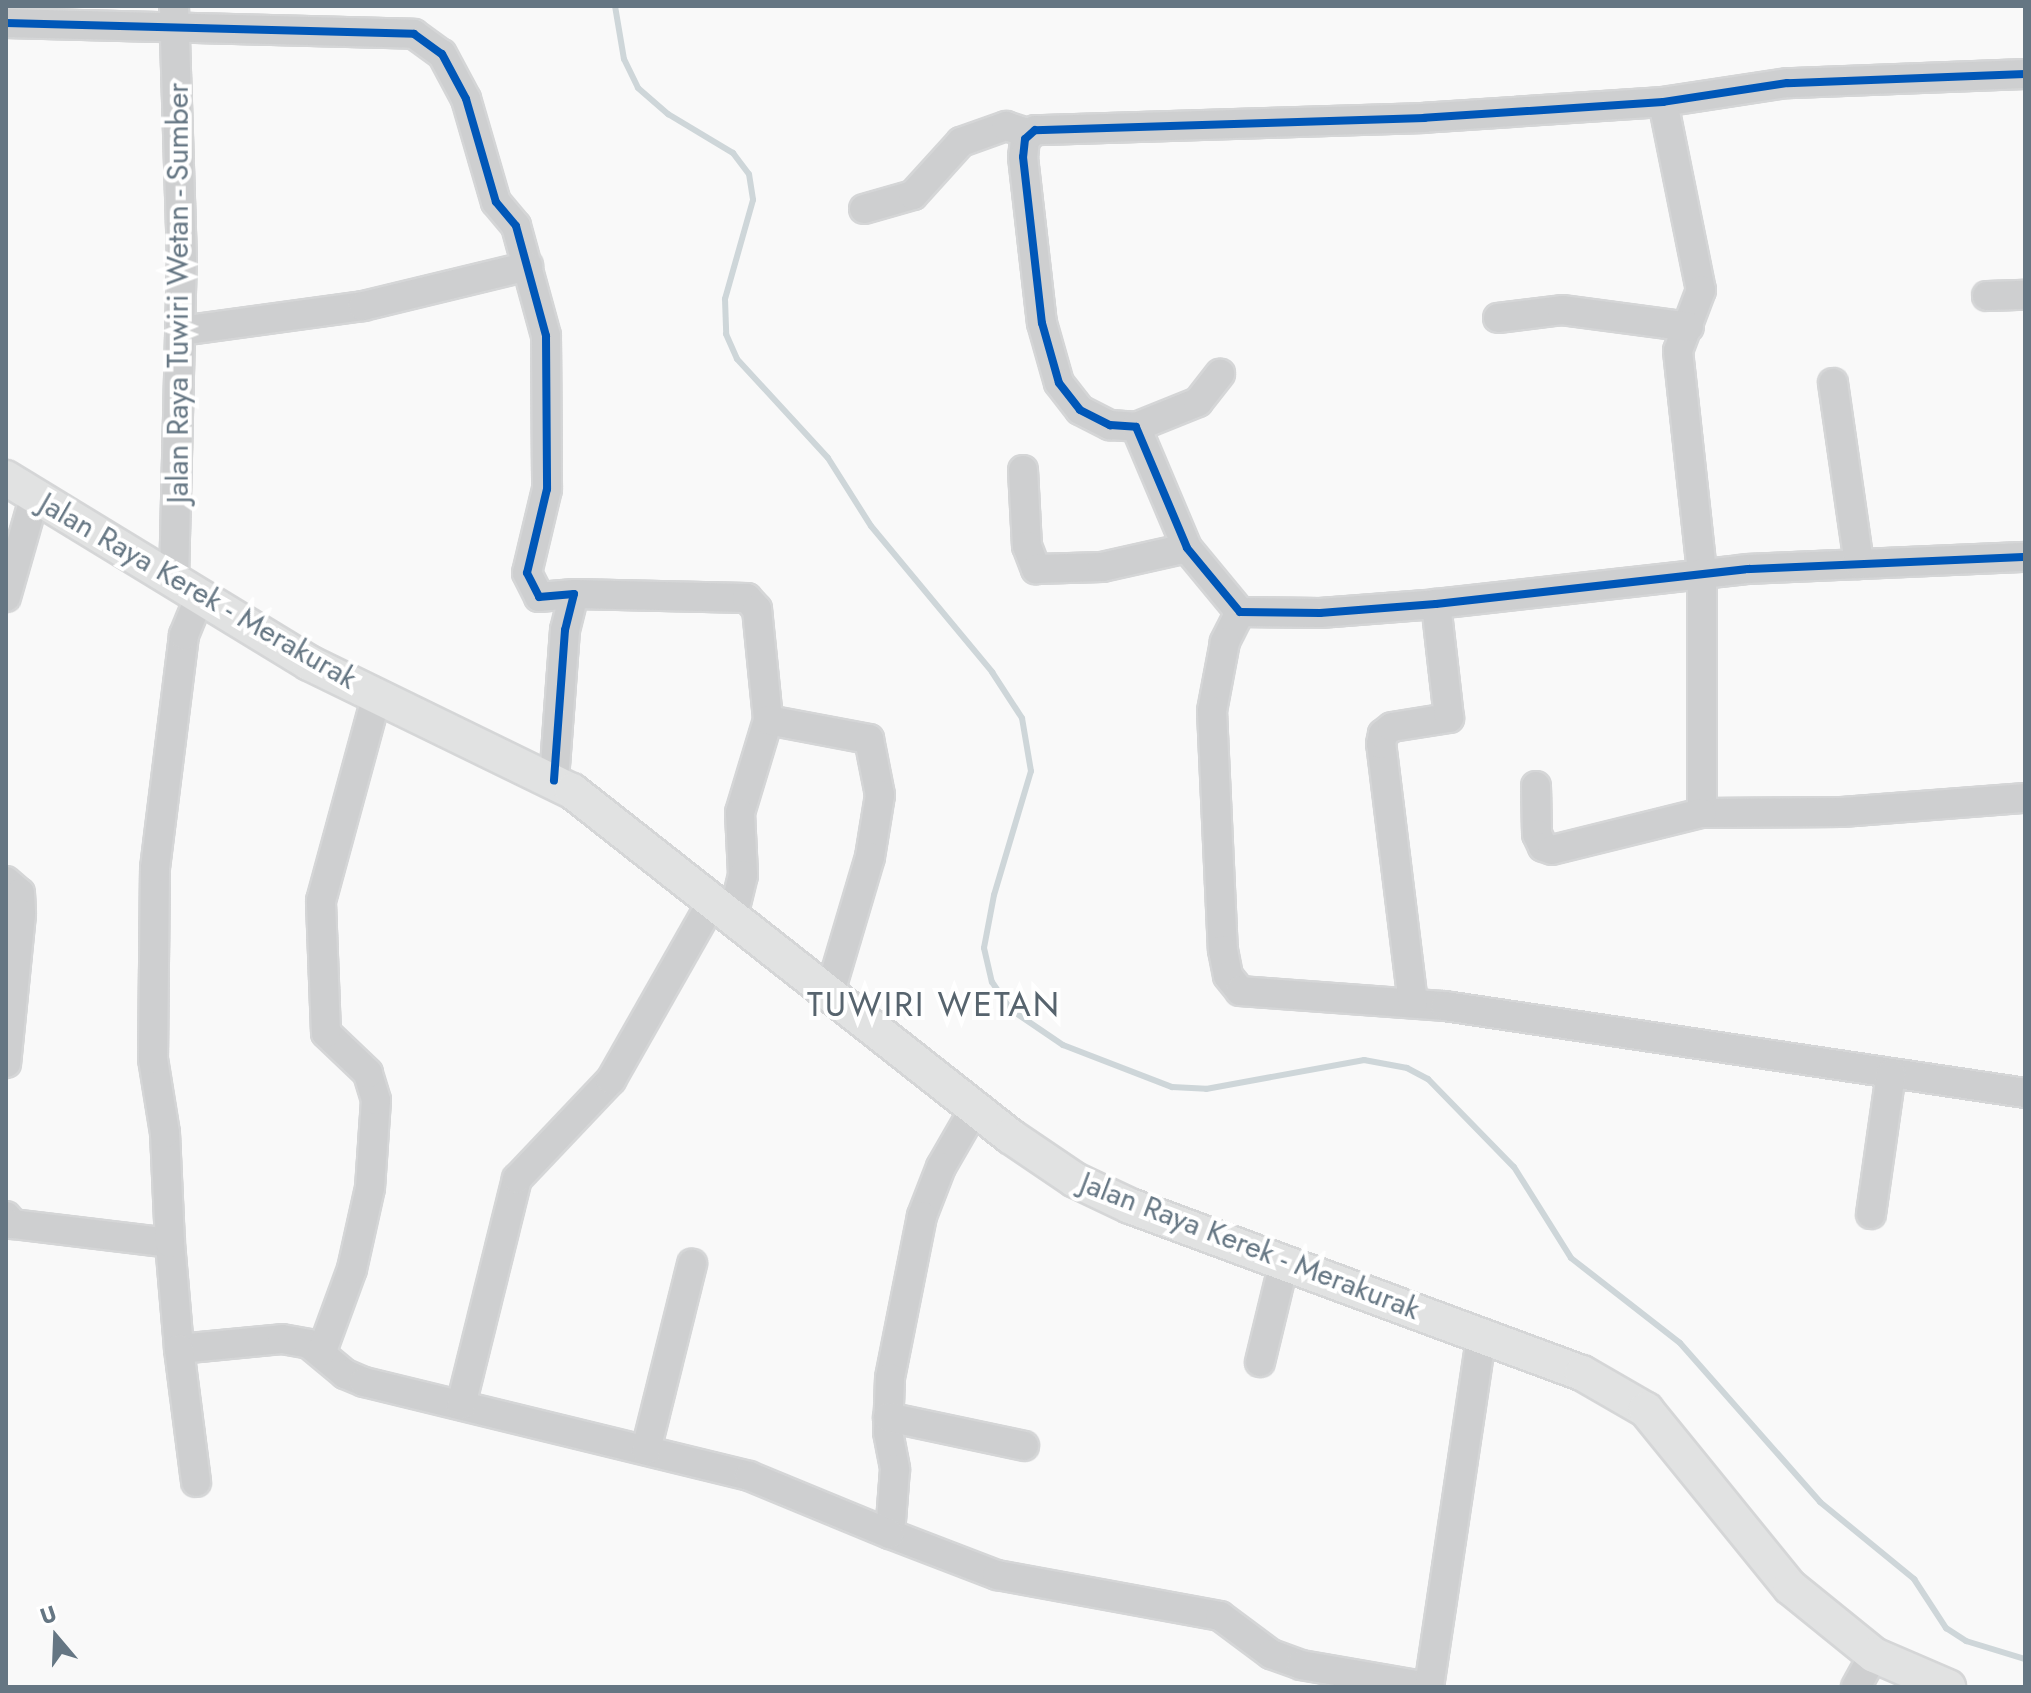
<!DOCTYPE html>
<html>
<head>
<meta charset="utf-8">
<style>
  body { margin:0 }
  #map { position:relative; width:2031px; height:1693px; overflow:hidden; background:#f9f9f9; font-family:Jost,sans-serif }
  div>[style] { position:absolute }
  .stream>* { height:6px; margin:-3px; padding:0 3px; transform-origin:3px; border-radius:3px; background:#ced6d9 }
  .roads { filter:drop-shadow(2px 0 #d5d6d7) drop-shadow(-2px 0 #d5d6d7) drop-shadow(0 2px #d5d6d7) drop-shadow(0 -2px #d5d6d7) }
  .minor>* { height:28px; margin:-14px; padding:0 14px; transform-origin:14px; border-radius:14px; background:#cecfd0 }
  .major>* { height:34px; margin:-17px; padding:0 17px; transform-origin:17px; border-radius:17px; background:#e1e2e2 }
  .cycleway>* { height:8px; margin:-4px; padding:0 4px; transform-origin:4px; border-radius:4px; background:#0057b8 }
  span { translate:-50% -50%; white-space:nowrap; text-align:center; line-height:1.15; -webkit-text-stroke:8px #fff; paint-order:stroke }
  .street-label { font-size:30px; color:#657683 }
  .quarter-label { font-size:34px; color:#57646e; letter-spacing:2px }
  .frame { position:absolute; inset:0; border:8px solid #657683; pointer-events:none }
  .north { position:absolute; left:16px; top:1597px; width:80px; height:80px; -webkit-text-stroke:6px #fff; paint-order:stroke; rotate:341deg; font-size:22px; font-weight:700; line-height:32px; text-align:center; color:#657683 }
  .north::after { content:''; display:block; margin:auto; width:28px; height:36px; background:#657683; clip-path:polygon(50% 0,100% 100%,50% 72%,0 100%) }
</style>
</head>
<body>
<div id="map">
  <div class="stream">
    <div style="left:615px;top:6px;width:54px;rotate:80.4deg"></div>
    <div style="left:624px;top:59px;width:32px;rotate:64deg"></div>
    <div style="left:638px;top:88px;width:40px;rotate:41deg"></div>
    <div style="left:668px;top:114px;width:76px;rotate:31deg"></div>
    <div style="left:733px;top:153px;width:26px;rotate:53deg"></div>
    <div style="left:749px;top:174px;width:26px;rotate:81deg"></div>
    <div style="left:753px;top:200px;width:103px;rotate:105.8deg"></div>
    <div style="left:725px;top:299px;width:35px;rotate:88deg"></div>
    <div style="left:726px;top:334px;width:27px;rotate:66deg"></div>
    <div style="left:737px;top:359px;width:134px;rotate:47.4deg"></div>
    <div style="left:828px;top:458px;width:80px;rotate:57.7deg"></div>
    <div style="left:871px;top:526px;width:190px;rotate:50.3deg"></div>
    <div style="left:992px;top:672px;width:55px;rotate:56.9deg"></div>
    <div style="left:1022px;top:718px;width:54px;rotate:80.4deg"></div>
    <div style="left:1031px;top:771px;width:129px;rotate:106.6deg"></div>
    <div style="left:994px;top:895px;width:54px;rotate:100.7deg"></div>
    <div style="left:984px;top:948px;width:35px;rotate:77deg"></div>
    <div style="left:992px;top:982px;width:32px;rotate:56deg"></div>
    <div style="left:1010px;top:1009px;width:64px;rotate:34.2deg"></div>
    <div style="left:1063px;top:1045px;width:117px;rotate:21.1deg"></div>
    <div style="left:1172px;top:1087px;width:34px;rotate:3deg"></div>
    <div style="left:1206px;top:1089px;width:161px;rotate:-10.4deg"></div>
    <div style="left:1364px;top:1060px;width:44px;rotate:10.5deg"></div>
    <div style="left:1407px;top:1068px;width:24px;rotate:28deg"></div>
    <div style="left:1428px;top:1079px;width:123px;rotate:45.7deg"></div>
    <div style="left:1514px;top:1167px;width:107px;rotate:57.9deg"></div>
    <div style="left:1571px;top:1258px;width:138px;rotate:37.9deg"></div>
    <div style="left:1680px;top:1343px;width:212px;rotate:48.6deg"></div>
    <div style="left:1820px;top:1502px;width:122px;rotate:39.3deg"></div>
    <div style="left:1914px;top:1579px;width:59px;rotate:56.9deg"></div>
    <div style="left:1946px;top:1628px;width:24px;rotate:33deg"></div>
    <div style="left:1966px;top:1641px;width:62px;rotate:17deg"></div>
  </div>
  <div class="roads">
    <div class="minor">
      <div style="left:6px;top:23px;width:408px;rotate:1.5deg"></div>
      <div style="left:414px;top:34px;width:34px;rotate:36deg"></div>
      <div style="left:442px;top:54px;width:51px;rotate:61.9deg"></div>
      <div style="left:466px;top:99px;width:107px;rotate:73.8deg"></div>
      <div style="left:496px;top:202px;width:31px;rotate:50deg"></div>
      <div style="left:516px;top:226px;width:114px;rotate:74.7deg"></div>
      <div style="left:546px;top:336px;width:153px;rotate:89.6deg"></div>
      <div style="left:547px;top:489px;width:86px;rotate:103.4deg"></div>
      <div style="left:527px;top:573px;width:27px;rotate:63deg"></div>
      <div style="left:539px;top:597px;width:35px;rotate:-5deg"></div>
      <div style="left:574px;top:594px;width:37px;rotate:104deg"></div>
      <div style="left:565px;top:630px;width:151px;rotate:94.2deg"></div>
      <div style="left:2025px;top:74px;width:238px;rotate:177.8deg"></div>
      <div style="left:1787px;top:83px;width:125px;rotate:171.3deg"></div>
      <div style="left:1663px;top:102px;width:239px;rotate:176.2deg"></div>
      <div style="left:1425px;top:118px;width:390px;rotate:178.2deg"></div>
      <div style="left:1035px;top:130px;width:13px;rotate:138deg"></div>
      <div style="left:1025px;top:139px;width:18px;rotate:96deg"></div>
      <div style="left:1023px;top:157px;width:167px;rotate:83.5deg"></div>
      <div style="left:1042px;top:323px;width:62px;rotate:74.2deg"></div>
      <div style="left:1059px;top:383px;width:34px;rotate:52deg"></div>
      <div style="left:1080px;top:410px;width:34px;rotate:27deg"></div>
      <div style="left:1110px;top:425px;width:26px;rotate:4deg"></div>
      <div style="left:1136px;top:427px;width:131px;rotate:67.1deg"></div>
      <div style="left:1187px;top:548px;width:83px;rotate:50.4deg"></div>
      <div style="left:1240px;top:612px;width:80px;rotate:0.7deg"></div>
      <div style="left:1320px;top:613px;width:116px;rotate:-4.4deg"></div>
      <div style="left:1436px;top:604px;width:315px;rotate:-6.4deg"></div>
      <div style="left:1749px;top:569px;width:276px;rotate:-2.5deg"></div>
      <div style="left:1663px;top:102px;width:192px;rotate:78.6deg"></div>
      <div style="left:1701px;top:290px;width:65px;rotate:110.7deg"></div>
      <div style="left:1678px;top:351px;width:223px;rotate:83.8deg"></div>
      <div style="left:1702px;top:573px;width:240px;rotate:90deg"></div>
      <div style="left:1702px;top:813px;width:140px;rotate:-0.4deg"></div>
      <div style="left:1842px;top:812px;width:184px;rotate:-4.4deg"></div>
      <div style="left:864px;top:209px;width:51px;rotate:-15.9deg"></div>
      <div style="left:913px;top:195px;width:72px;rotate:-47.8deg"></div>
      <div style="left:961px;top:142px;width:48px;rotate:-19.6deg"></div>
      <div style="left:1006px;top:126px;width:25px;rotate:18deg"></div>
      <div style="left:1987px;top:296px;width:38px;rotate:-2deg"></div>
      <div style="left:1498px;top:318px;width:64px;rotate:-7.1deg"></div>
      <div style="left:1562px;top:310px;width:128px;rotate:7.6deg"></div>
      <div style="left:181px;top:331px;width:184px;rotate:-7.8deg"></div>
      <div style="left:363px;top:306px;width:170px;rotate:-13.6deg"></div>
      <div style="left:1833px;top:383px;width:183px;rotate:81.8deg"></div>
      <div style="left:1136px;top:427px;width:67px;rotate:-22deg"></div>
      <div style="left:1198px;top:402px;width:36px;rotate:-52deg"></div>
      <div style="left:1023px;top:470px;width:76px;rotate:87deg"></div>
      <div style="left:1027px;top:546px;width:25px;rotate:69deg"></div>
      <div style="left:1036px;top:569px;width:66px;rotate:-1.7deg"></div>
      <div style="left:1102px;top:567px;width:87px;rotate:-12.6deg"></div>
      <div style="left:174px;top:580px;width:319px;rotate:-88.6deg"></div>
      <div style="left:182px;top:261px;width:255px;rotate:-91.8deg"></div>
      <div style="left:574px;top:594px;width:173px;rotate:1.3deg"></div>
      <div style="left:747px;top:598px;width:15px;rotate:48deg"></div>
      <div style="left:757px;top:609px;width:112px;rotate:84.3deg"></div>
      <div style="left:768px;top:720px;width:97px;rotate:106.8deg"></div>
      <div style="left:740px;top:813px;width:62px;rotate:87.2deg"></div>
      <div style="left:743px;top:875px;width:46px;rotate:103.7deg"></div>
      <div style="left:6px;top:597px;width:106px;rotate:-74.1deg"></div>
      <div style="left:1240px;top:612px;width:34px;rotate:117deg"></div>
      <div style="left:1225px;top:642px;width:70px;rotate:100.7deg"></div>
      <div style="left:1212px;top:711px;width:239px;rotate:87.4deg"></div>
      <div style="left:1223px;top:950px;width:26px;rotate:79deg"></div>
      <div style="left:1228px;top:976px;width:19px;rotate:51deg"></div>
      <div style="left:1240px;top:991px;width:206px;rotate:4.2deg"></div>
      <div style="left:1445px;top:1006px;width:586px;rotate:8.53deg"></div>
      <div style="left:768px;top:720px;width:103px;rotate:10.7deg"></div>
      <div style="left:869px;top:739px;width:57px;rotate:78.9deg"></div>
      <div style="left:880px;top:795px;width:63px;rotate:99.2deg"></div>
      <div style="left:870px;top:857px;width:144px;rotate:106.5deg"></div>
      <div style="left:1536px;top:786px;width:48px;rotate:88.8deg"></div>
      <div style="left:1537px;top:834px;width:14px;rotate:65deg"></div>
      <div style="left:1543px;top:847px;width:9px;rotate:18deg"></div>
      <div style="left:1552px;top:850px;width:154px;rotate:-13.9deg"></div>
      <div style="left:6px;top:881px;width:18px;rotate:41deg"></div>
      <div style="left:20px;top:893px;width:21px;rotate:87deg"></div>
      <div style="left:21px;top:914px;width:150px;rotate:95.7deg"></div>
      <div style="left:1413px;top:1003px;width:261px;rotate:-97deg"></div>
      <div style="left:1381px;top:744px;width:10px;rotate:-79deg"></div>
      <div style="left:1383px;top:734px;width:11px;rotate:-38deg"></div>
      <div style="left:1392px;top:727px;width:58px;rotate:-9deg"></div>
      <div style="left:1449px;top:718px;width:115px;rotate:-96.5deg"></div>
      <div style="left:975px;top:1108px;width:68px;rotate:120deg"></div>
      <div style="left:941px;top:1167px;width:53px;rotate:111.2deg"></div>
      <div style="left:922px;top:1216px;width:165px;rotate:101.2deg"></div>
      <div style="left:890px;top:1378px;width:54px;rotate:92.1deg"></div>
      <div style="left:888px;top:1432px;width:38px;rotate:79deg"></div>
      <div style="left:895px;top:1469px;width:65px;rotate:94.4deg"></div>
      <div style="left:890px;top:1534px;width:115px;rotate:21deg"></div>
      <div style="left:997px;top:1575px;width:227px;rotate:10.4deg"></div>
      <div style="left:1220px;top:1616px;width:64px;rotate:36.7deg"></div>
      <div style="left:1271px;top:1654px;width:32px;rotate:20deg"></div>
      <div style="left:1301px;top:1665px;width:130px;rotate:9.8deg"></div>
      <div style="left:1871px;top:1214px;width:142px;rotate:-81.9deg"></div>
      <div style="left:6px;top:1216px;width:11px;rotate:49deg"></div>
      <div style="left:13px;top:1224px;width:158px;rotate:6.9deg"></div>
      <div style="left:170px;top:1243px;width:106px;rotate:85.1deg"></div>
      <div style="left:179px;top:1349px;width:103px;rotate:-5.5deg"></div>
      <div style="left:282px;top:1339px;width:27px;rotate:10deg"></div>
      <div style="left:309px;top:1344px;width:47px;rotate:39.8deg"></div>
      <div style="left:345px;top:1374px;width:21px;rotate:23deg"></div>
      <div style="left:364px;top:1382px;width:396px;rotate:13.7deg"></div>
      <div style="left:749px;top:1476px;width:152px;rotate:22.4deg"></div>
      <div style="left:170px;top:1243px;width:110px;rotate:-92.6deg"></div>
      <div style="left:165px;top:1133px;width:75px;rotate:-99.2deg"></div>
      <div style="left:153px;top:1059px;width:191px;rotate:-89.4deg"></div>
      <div style="left:155px;top:868px;width:235px;rotate:-82.9deg"></div>
      <div style="left:184px;top:635px;width:42px;rotate:-67.7deg"></div>
      <div style="left:179px;top:1349px;width:134px;rotate:82.7deg"></div>
      <div style="left:322px;top:1351px;width:87px;rotate:-69.9deg"></div>
      <div style="left:352px;top:1269px;width:83px;rotate:-77.5deg"></div>
      <div style="left:370px;top:1188px;width:88px;rotate:-86.1deg"></div>
      <div style="left:376px;top:1100px;width:28px;rotate:-107deg"></div>
      <div style="left:368px;top:1073px;width:58px;rotate:-136.4deg"></div>
      <div style="left:326px;top:1033px;width:132px;rotate:-92.2deg"></div>
      <div style="left:321px;top:901px;width:213px;rotate:-74.8deg"></div>
      <div style="left:1260px;top:1362px;width:102px;rotate:-76.4deg"></div>
      <div style="left:461px;top:1405px;width:233px;rotate:-76.1deg"></div>
      <div style="left:517px;top:1179px;width:137px;rotate:-46.5deg"></div>
      <div style="left:611px;top:1080px;width:202px;rotate:-60.4deg"></div>
      <div style="left:888px;top:1417px;width:139px;rotate:12deg"></div>
      <div style="left:646px;top:1450px;width:192px;rotate:-76.1deg"></div>
      <div style="left:1429px;top:1687px;width:357px;rotate:-81.5deg"></div>
      <div style="left:1856px;top:1687px;width:37px;rotate:-61deg"></div>
    </div>
    <div class="major">
      <div style="left:6px;top:478px;width:355px;rotate:31.4deg"></div>
      <div style="left:309px;top:663px;width:292px;rotate:26deg"></div>
      <div style="left:572px;top:791px;width:558px;rotate:38.23deg"></div>
      <div style="left:1010px;top:1136px;width:78px;rotate:34.1deg"></div>
      <div style="left:1075px;top:1180px;width:61px;rotate:25.3deg"></div>
      <div style="left:1130px;top:1206px;width:482px;rotate:20.3deg"></div>
      <div style="left:1582px;top:1373px;width:74px;rotate:30deg"></div>
      <div style="left:1646px;top:1410px;width:228px;rotate:50.9deg"></div>
      <div style="left:1790px;top:1587px;width:108px;rotate:39deg"></div>
      <div style="left:1874px;top:1655px;width:81px;rotate:23.4deg"></div>
    </div>
  </div>
  <div class="cycleway">
    <div style="left:6px;top:23px;width:408px;rotate:1.5deg"></div>
    <div style="left:414px;top:34px;width:34px;rotate:36deg"></div>
    <div style="left:442px;top:54px;width:51px;rotate:61.9deg"></div>
    <div style="left:466px;top:99px;width:107px;rotate:73.8deg"></div>
    <div style="left:496px;top:202px;width:31px;rotate:50deg"></div>
    <div style="left:516px;top:226px;width:114px;rotate:74.7deg"></div>
    <div style="left:546px;top:336px;width:153px;rotate:89.6deg"></div>
    <div style="left:547px;top:489px;width:86px;rotate:103.4deg"></div>
    <div style="left:527px;top:573px;width:27px;rotate:63deg"></div>
    <div style="left:539px;top:597px;width:35px;rotate:-5deg"></div>
    <div style="left:574px;top:594px;width:37px;rotate:104deg"></div>
    <div style="left:565px;top:630px;width:151px;rotate:94.2deg"></div>
    <div style="left:2025px;top:74px;width:238px;rotate:177.8deg"></div>
    <div style="left:1787px;top:83px;width:125px;rotate:171.3deg"></div>
    <div style="left:1663px;top:102px;width:239px;rotate:176.2deg"></div>
    <div style="left:1425px;top:118px;width:390px;rotate:178.2deg"></div>
    <div style="left:1035px;top:130px;width:13px;rotate:138deg"></div>
    <div style="left:1025px;top:139px;width:18px;rotate:96deg"></div>
    <div style="left:1023px;top:157px;width:167px;rotate:83.5deg"></div>
    <div style="left:1042px;top:323px;width:62px;rotate:74.2deg"></div>
    <div style="left:1059px;top:383px;width:34px;rotate:52deg"></div>
    <div style="left:1080px;top:410px;width:34px;rotate:27deg"></div>
    <div style="left:1110px;top:425px;width:26px;rotate:4deg"></div>
    <div style="left:1136px;top:427px;width:131px;rotate:67.1deg"></div>
    <div style="left:1187px;top:548px;width:83px;rotate:50.4deg"></div>
    <div style="left:1240px;top:612px;width:80px;rotate:0.7deg"></div>
    <div style="left:1320px;top:613px;width:116px;rotate:-4.4deg"></div>
    <div style="left:1436px;top:604px;width:315px;rotate:-6.4deg"></div>
    <div style="left:1749px;top:569px;width:276px;rotate:-2.5deg"></div>
  </div>
  <div class="street-label">
    <span style="left:178px;top:293px;rotate:-90deg">Jalan Raya Tuwiri Wetan - Sumber</span>
    <span style="left:198px;top:591px;rotate:30deg">Jalan Raya Kerek - Merakurak</span>
    <span style="left:1250px;top:1246px;rotate:21deg">Jalan Raya Kerek - Merakurak</span>
  </div>
  <div class="quarter-label">
    <span style="left:934px;top:1005px">TUWIRI WETAN</span>
  </div>
  <div class="frame"></div>
  <div class="north">U</div>
</div>
</body>
</html>
